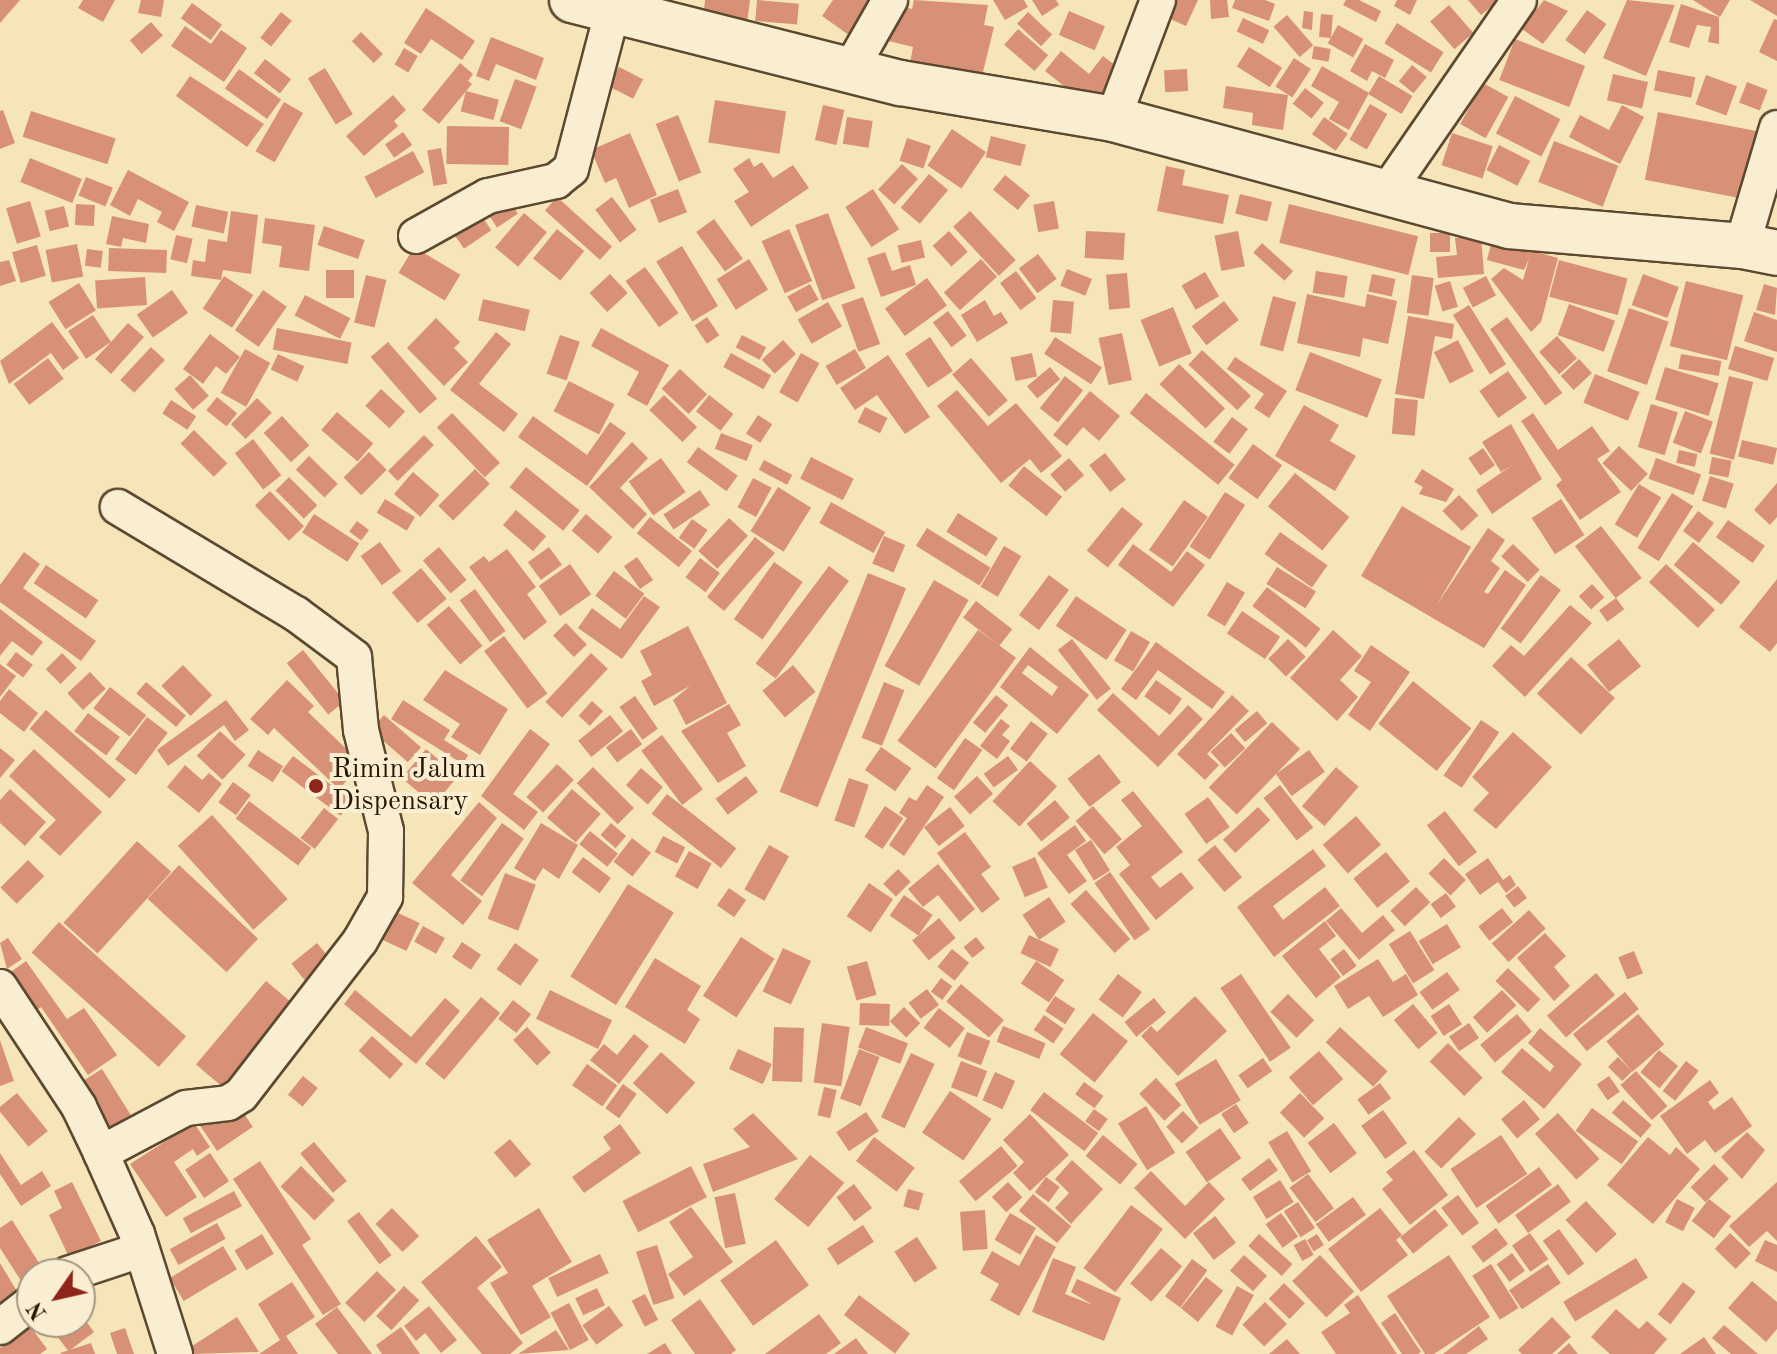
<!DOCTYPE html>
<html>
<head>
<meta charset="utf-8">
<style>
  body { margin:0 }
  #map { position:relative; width:1777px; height:1354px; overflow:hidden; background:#f6e5b9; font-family:"Old Standard TT",serif }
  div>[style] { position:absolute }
  .building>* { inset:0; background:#d89176; transform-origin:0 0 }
  .roads { filter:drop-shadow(2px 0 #5c4930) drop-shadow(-2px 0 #5c4930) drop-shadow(0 2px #5c4930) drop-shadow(0 -2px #5c4930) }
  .minor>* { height:34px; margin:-17px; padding:0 17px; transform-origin:17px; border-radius:17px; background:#f9eed2 }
  .tertiary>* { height:44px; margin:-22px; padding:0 22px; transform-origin:22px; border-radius:22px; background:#f9eed2 }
  .dots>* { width:22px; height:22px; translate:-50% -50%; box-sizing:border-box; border:4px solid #f9eed2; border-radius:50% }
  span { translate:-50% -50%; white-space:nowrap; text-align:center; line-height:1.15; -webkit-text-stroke:8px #f9eed2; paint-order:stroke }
  .poi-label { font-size:28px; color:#281502 }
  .left { translate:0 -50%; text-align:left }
  .north { position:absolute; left:16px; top:1258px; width:80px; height:80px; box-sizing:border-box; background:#f9eed2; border:2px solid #a5977f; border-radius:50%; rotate:236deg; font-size:22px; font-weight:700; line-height:32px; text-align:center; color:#281502 }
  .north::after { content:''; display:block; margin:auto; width:28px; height:36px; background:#8f2418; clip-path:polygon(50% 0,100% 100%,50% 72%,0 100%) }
</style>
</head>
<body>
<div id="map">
  <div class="building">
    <div style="clip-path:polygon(0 0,20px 0,0 23px)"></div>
    <div style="clip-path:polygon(83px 0,115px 0,103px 22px,78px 8px)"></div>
    <div style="clip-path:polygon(141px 0,164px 0,161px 17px,138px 13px)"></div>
    <div style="clip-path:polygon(705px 0,750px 0,747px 24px,703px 18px)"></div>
    <div style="left:757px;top:0;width:42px;height:21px;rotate:5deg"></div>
    <div style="clip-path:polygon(833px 0,880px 0,853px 38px,822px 16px)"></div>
    <div style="clip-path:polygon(914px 0,988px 5px,984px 25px,994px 27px,981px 80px,910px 63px,913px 47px,889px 41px,897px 5px,912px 9px)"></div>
    <div style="clip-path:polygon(993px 0,1024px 0,1028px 7px,1005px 20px)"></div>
    <div style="clip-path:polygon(1032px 0,1056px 0,1059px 5px,1042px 16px)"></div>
    <div style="clip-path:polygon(1168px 0,1198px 0,1186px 26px,1161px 15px)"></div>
    <div style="clip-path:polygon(1210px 0,1227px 0,1229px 17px,1211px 19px)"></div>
    <div style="clip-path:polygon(1235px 0,1265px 0,1275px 4px,1269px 21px,1232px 8px)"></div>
    <div style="clip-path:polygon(1346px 0,1359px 0,1381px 11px,1376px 22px,1343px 5px)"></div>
    <div style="clip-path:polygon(1397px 0,1417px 0,1410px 15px,1394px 6px)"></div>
    <div style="clip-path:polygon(1468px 0,1499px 0,1481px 15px)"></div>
    <div style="clip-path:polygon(1544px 0,1568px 11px,1543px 44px,1522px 29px)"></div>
    <div style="clip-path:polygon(1627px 0,1675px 5px,1646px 76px,1603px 58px)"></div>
    <div style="clip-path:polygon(1693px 0,1730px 0,1720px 17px)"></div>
    <div style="clip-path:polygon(1750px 0,1777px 0,1777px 16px)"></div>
    <div style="left:192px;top:3px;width:37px;height:19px;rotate:36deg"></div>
    <div style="clip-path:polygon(1681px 4px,1719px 17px,1719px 44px,1708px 42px,1711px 27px,1697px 25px,1689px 48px,1669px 42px)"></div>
    <div style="left:1449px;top:5px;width:37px;height:25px;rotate:49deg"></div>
    <div style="clip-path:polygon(426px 8px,475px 41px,462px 60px,431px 39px,421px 54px,404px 43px)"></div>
    <div style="left:1587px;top:10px;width:24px;height:37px;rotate:36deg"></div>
    <div style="left:1069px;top:11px;width:39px;height:26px;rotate:23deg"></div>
    <div style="clip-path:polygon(1304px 11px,1313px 12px,1312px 30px,1302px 28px)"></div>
    <div style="left:281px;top:12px;width:14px;height:33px;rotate:39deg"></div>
    <div style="left:1028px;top:12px;width:33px;height:16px;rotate:43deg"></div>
    <div style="left:1321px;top:14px;width:12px;height:23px;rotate:5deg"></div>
    <div style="left:1287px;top:15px;width:40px;height:18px;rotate:49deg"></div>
    <div style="left:1243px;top:18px;width:29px;height:15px;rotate:25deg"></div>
    <div style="clip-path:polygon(1774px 19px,1777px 20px,1777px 61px,1759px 52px)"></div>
    <div style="left:151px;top:22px;width:18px;height:28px;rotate:49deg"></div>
    <div style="left:1397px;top:23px;width:55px;height:24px;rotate:32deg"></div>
    <div style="left:1338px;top:25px;width:29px;height:21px;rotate:29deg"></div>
    <div style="clip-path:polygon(185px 26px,211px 44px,221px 30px,247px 48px,224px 82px,171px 46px)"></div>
    <div style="left:1018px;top:29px;width:40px;height:21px;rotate:41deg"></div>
    <div style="left:361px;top:32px;width:31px;height:13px;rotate:45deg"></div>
    <div style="clip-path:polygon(491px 37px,544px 58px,536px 80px,496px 64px,489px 81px,476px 76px)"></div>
    <div style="left:1515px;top:39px;width:75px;height:44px;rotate:21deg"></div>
    <div style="clip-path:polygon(1365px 44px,1394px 60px,1385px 78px,1372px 71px,1367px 81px,1350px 71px)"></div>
    <div style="left:1314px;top:46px;width:17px;height:13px;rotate:10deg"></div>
    <div style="left:1249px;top:47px;width:39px;height:23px;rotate:32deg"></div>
    <div style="left:404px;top:48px;width:16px;height:19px;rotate:30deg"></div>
    <div style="clip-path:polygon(1061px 51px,1089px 74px,1103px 56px,1124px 72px,1094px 110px,1045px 71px)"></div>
    <div style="left:1294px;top:58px;width:20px;height:34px;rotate:33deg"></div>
    <div style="left:265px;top:59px;width:33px;height:18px;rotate:38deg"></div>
    <div style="clip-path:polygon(460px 63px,473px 74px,468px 81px,472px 84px,439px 124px,422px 110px)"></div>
    <div style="left:1412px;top:65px;width:19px;height:21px;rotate:39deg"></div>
    <div style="clip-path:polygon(1322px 66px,1369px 93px,1349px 130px,1329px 119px,1339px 102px,1311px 86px)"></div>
    <div style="left:619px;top:67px;width:27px;height:22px;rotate:27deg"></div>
    <div style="left:325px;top:68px;width:54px;height:20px;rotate:59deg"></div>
    <div style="left:239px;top:69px;width:52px;height:24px;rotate:36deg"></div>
    <div style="left:1187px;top:69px;width:22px;height:23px;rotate:87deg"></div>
    <div style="left:1658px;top:70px;width:38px;height:21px;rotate:11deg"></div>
    <div style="left:1613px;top:74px;width:36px;height:27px;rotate:13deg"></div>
    <div style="left:1706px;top:75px;width:33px;height:31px;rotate:20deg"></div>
    <div style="clip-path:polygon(190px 76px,264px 124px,247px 147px,176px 96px)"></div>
    <div style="left:1379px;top:76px;width:39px;height:21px;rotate:31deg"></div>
    <div style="left:515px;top:79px;width:23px;height:45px;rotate:20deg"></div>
    <div style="left:1747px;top:82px;width:22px;height:22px;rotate:21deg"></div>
    <div style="left:1483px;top:83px;width:29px;height:47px;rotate:29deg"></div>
    <div style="clip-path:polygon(1226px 86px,1288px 95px,1283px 130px,1252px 125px,1253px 113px,1223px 108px)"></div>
    <div style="left:1305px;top:88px;width:24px;height:20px;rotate:38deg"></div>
    <div style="left:466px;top:91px;width:34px;height:21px;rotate:15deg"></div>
    <div style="clip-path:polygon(393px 95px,406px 110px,394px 121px,398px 126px,364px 156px,346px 136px)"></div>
    <div style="left:1515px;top:96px;width:51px;height:42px;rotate:27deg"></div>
    <div style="left:715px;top:100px;width:72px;height:43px;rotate:9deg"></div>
    <div style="left:284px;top:102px;width:22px;height:57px;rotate:30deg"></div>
    <div style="left:1370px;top:104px;width:20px;height:41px;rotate:30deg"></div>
    <div style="left:823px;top:105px;width:22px;height:36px;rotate:13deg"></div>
    <div style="clip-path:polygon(1622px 105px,1644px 117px,1620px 164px,1569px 137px,1580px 115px,1609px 130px)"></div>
    <div style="clip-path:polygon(3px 110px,15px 143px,0 149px,0 111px)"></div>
    <div style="left:31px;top:111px;width:89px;height:27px;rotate:18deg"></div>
    <div style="left:1658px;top:112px;width:104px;height:69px;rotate:11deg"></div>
    <div style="left:678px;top:115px;width:62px;height:24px;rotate:68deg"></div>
    <div style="left:847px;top:117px;width:26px;height:27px;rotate:9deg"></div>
    <div style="left:1324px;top:117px;width:29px;height:21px;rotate:35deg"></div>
    <div style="left:447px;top:126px;width:62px;height:38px;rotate:1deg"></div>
    <div style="left:952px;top:129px;width:41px;height:44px;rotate:34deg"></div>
    <div style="left:403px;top:132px;width:16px;height:22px;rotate:55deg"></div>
    <div style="clip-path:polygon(630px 133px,657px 195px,629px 208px,616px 178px,605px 183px,591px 150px)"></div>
    <div style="left:1452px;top:133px;width:43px;height:34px;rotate:18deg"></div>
    <div style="left:991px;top:136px;width:36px;height:22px;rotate:14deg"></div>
    <div style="left:907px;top:138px;width:25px;height:24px;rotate:18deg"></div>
    <div style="left:1554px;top:141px;width:69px;height:44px;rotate:21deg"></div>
    <div style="left:1499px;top:145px;width:35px;height:28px;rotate:27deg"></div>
    <div style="left:441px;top:148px;width:36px;height:14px;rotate:80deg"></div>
    <div style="left:413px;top:151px;width:24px;height:55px;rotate:62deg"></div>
    <div style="left:30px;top:158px;width:56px;height:26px;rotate:22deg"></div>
    <div style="clip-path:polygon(749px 158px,754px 167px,762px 162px,773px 178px,793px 165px,809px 188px,751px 227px,734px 201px,749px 192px,733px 169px)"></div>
    <div style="left:902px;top:164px;width:22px;height:35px;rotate:43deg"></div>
    <div style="clip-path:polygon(1166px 166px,1185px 170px,1182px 185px,1229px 195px,1223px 224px,1157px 211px)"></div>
    <div style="clip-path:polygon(128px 170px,189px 202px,174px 231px,157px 222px,162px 212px,138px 199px,130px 216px,110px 205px)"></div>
    <div style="left:929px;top:174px;width:25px;height:44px;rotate:40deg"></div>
    <div style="left:1005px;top:175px;width:32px;height:19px;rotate:39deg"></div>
    <div style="left:86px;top:177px;width:29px;height:20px;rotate:22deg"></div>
    <div style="left:678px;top:189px;width:25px;height:30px;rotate:69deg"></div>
    <div style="left:873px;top:189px;width:48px;height:33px;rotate:57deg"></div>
    <div style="left:1240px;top:194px;width:33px;height:20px;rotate:14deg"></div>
    <div style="left:507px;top:197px;width:20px;height:25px;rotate:57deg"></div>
    <div style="left:557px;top:197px;width:74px;height:18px;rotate:42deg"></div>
    <div style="left:612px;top:197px;width:41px;height:21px;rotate:53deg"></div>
    <div style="left:30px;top:201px;width:37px;height:25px;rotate:73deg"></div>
    <div style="left:1054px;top:201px;width:28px;height:21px;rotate:80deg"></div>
    <div style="left:76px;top:204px;width:19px;height:21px;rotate:3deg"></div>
    <div style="left:1289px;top:204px;width:133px;height:40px;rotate:14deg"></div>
    <div style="left:196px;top:205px;width:33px;height:22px;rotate:12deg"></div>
    <div style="left:64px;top:206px;width:21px;height:20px;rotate:76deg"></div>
    <div style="clip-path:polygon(231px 211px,258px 215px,251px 274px,223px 270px,221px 280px,191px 276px,193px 260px,205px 262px,208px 239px,227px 242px)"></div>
    <div style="left:970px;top:211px;width:67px;height:23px;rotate:47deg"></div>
    <div style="left:479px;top:212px;width:22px;height:33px;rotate:56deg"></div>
    <div style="left:524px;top:213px;width:30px;height:45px;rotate:40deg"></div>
    <div style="left:828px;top:213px;width:80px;height:35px;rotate:70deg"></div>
    <div style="clip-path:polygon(112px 216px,149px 224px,146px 243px,123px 238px,121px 247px,106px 244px)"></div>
    <div style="clip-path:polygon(265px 218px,315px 225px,309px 271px,279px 267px,282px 246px,262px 243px)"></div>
    <div style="left:714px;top:219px;width:49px;height:22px;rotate:54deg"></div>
    <div style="left:324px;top:226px;width:43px;height:20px;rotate:19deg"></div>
    <div style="left:557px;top:229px;width:35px;height:38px;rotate:39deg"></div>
    <div style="left:789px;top:229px;width:57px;height:30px;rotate:66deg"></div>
    <div style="left:949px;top:231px;width:28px;height:22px;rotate:48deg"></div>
    <div style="left:1086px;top:231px;width:39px;height:27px;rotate:3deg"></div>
    <div style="left:1238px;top:231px;width:36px;height:24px;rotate:79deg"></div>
    <div style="left:1450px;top:233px;width:19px;height:20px;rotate:90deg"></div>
    <div style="left:176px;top:235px;width:17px;height:25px;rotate:13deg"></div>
    <div style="clip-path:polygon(1481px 236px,1484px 274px,1438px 278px,1436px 257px,1457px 255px,1455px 238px)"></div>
    <div style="left:921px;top:240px;width:18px;height:24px;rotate:77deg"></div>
    <div style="clip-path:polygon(1492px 240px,1558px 258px,1541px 322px,1531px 332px,1491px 279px,1504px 268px,1523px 280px,1529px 259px,1524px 270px,1487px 260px)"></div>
    <div style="left:1262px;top:243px;width:42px;height:13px;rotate:42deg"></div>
    <div style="left:77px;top:244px;width:33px;height:32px;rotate:79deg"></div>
    <div style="left:37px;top:245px;width:32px;height:26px;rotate:74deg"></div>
    <div style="left:682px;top:246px;width:70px;height:30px;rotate:59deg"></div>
    <div style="left:414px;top:247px;width:54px;height:30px;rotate:31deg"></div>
    <div style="left:109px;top:248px;width:58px;height:23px;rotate:2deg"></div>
    <div style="left:87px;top:249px;width:16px;height:17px;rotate:7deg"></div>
    <div style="clip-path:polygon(885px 252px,892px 271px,910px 265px,916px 285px,881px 297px,867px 258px)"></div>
    <div style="left:1038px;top:254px;width:31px;height:24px;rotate:53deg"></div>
    <div style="left:749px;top:259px;width:36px;height:38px;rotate:58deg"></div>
    <div style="left:981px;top:259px;width:24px;height:50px;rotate:48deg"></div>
    <div style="clip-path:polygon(9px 260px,16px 281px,0 286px,0 262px)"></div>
    <div style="left:1559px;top:260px;width:71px;height:38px;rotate:15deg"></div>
    <div style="left:645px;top:267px;width:57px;height:24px;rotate:54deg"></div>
    <div style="left:1067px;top:269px;width:27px;height:18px;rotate:22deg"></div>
    <div style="left:326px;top:270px;width:28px;height:28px"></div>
    <div style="left:1016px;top:271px;width:34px;height:20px;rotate:53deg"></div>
    <div style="left:1316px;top:271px;width:32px;height:22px;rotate:9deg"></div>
    <div style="left:1205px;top:272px;width:28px;height:27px;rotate:60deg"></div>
    <div style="left:1127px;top:273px;width:35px;height:21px;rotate:85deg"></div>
    <div style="left:610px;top:274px;width:26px;height:28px;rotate:47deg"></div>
    <div style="left:1372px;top:274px;width:24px;height:18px;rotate:12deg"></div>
    <div style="left:1643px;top:274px;width:38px;height:33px;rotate:20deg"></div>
    <div style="left:366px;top:275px;width:21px;height:49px;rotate:14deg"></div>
    <div style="left:1412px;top:275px;width:22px;height:38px;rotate:8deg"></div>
    <div style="left:224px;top:276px;width:35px;height:39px;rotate:33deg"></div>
    <div style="left:1486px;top:276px;width:22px;height:26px;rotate:63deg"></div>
    <div style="left:145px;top:277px;width:28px;height:50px;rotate:86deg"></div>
    <div style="left:927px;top:278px;width:34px;height:52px;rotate:54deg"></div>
    <div style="left:1450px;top:281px;width:27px;height:16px;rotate:73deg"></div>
    <div style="left:1686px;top:281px;width:59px;height:67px;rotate:14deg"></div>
    <div style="left:79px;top:283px;width:32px;height:36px;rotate:58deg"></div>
    <div style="left:810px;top:284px;width:18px;height:26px;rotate:61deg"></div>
    <div style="clip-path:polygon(1764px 284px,1777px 288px,1775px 315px,1756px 310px)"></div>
    <div style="left:172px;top:290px;width:28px;height:43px;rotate:55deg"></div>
    <div style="left:263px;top:290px;width:29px;height:49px;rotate:35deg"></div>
    <div style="clip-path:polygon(1307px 294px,1365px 307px,1367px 294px,1397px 301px,1388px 344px,1363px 338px,1360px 357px,1297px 343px)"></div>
    <div style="left:305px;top:295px;width:51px;height:23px;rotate:27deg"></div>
    <div style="left:1273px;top:296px;width:24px;height:51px;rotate:15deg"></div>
    <div style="left:863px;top:297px;width:50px;height:23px;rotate:70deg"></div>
    <div style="left:483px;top:299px;width:48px;height:22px;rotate:13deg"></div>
    <div style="clip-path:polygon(985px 300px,994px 316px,1001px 312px,1008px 323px,977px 342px,961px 315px)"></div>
    <div style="left:1053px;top:300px;width:21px;height:32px;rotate:5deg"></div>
    <div style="left:1224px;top:301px;width:24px;height:41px;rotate:52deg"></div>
    <div style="left:828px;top:302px;width:28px;height:35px;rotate:60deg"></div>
    <div style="left:1569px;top:304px;width:49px;height:33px;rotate:20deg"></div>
    <div style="left:1469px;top:305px;width:70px;height:19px;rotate:58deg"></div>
    <div style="left:1173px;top:307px;width:50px;height:35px;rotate:68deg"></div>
    <div style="left:1629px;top:308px;width:42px;height:67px;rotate:19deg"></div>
    <div style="left:948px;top:311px;width:31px;height:19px;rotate:53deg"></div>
    <div style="clip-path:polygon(1754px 312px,1777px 320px,1777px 352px,1744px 341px)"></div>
    <div style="clip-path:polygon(93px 315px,111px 342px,128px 323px,144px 337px,111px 374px,95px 359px,111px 342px,86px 359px,68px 331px)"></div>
    <div style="clip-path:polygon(1408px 316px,1454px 324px,1452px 339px,1435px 336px,1424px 399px,1395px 394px)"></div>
    <div style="left:707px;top:317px;width:22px;height:15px;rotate:56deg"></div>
    <div style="left:1507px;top:317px;width:94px;height:21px;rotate:54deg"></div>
    <div style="clip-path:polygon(436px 318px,460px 342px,454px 348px,468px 362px,444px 386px,407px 348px)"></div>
    <div style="clip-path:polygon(52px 322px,79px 358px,63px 370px,51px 353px,9px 384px,0 361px)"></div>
    <div style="left:277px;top:328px;width:76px;height:22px;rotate:11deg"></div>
    <div style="clip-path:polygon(601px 328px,669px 365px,647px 406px,627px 395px,639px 372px,591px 346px)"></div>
    <div style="clip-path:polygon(496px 332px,511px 344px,479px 384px,518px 414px,504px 432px,450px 390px)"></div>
    <div style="left:1122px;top:333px;width:48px;height:24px;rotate:78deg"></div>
    <div style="clip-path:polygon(210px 334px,240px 357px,226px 374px,216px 366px,203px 384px,183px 369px)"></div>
    <div style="left:560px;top:335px;width:21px;height:41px;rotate:19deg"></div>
    <div style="left:742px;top:335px;width:27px;height:14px;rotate:27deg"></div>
    <div style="left:1557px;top:336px;width:30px;height:24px;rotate:48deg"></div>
    <div style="left:930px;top:337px;width:41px;height:30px;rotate:56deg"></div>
    <div style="left:1055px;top:337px;width:56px;height:20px;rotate:33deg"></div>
    <div style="left:783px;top:340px;width:19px;height:29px;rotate:47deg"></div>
    <div style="left:1458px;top:340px;width:35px;height:27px;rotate:63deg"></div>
    <div style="left:388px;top:342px;width:75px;height:23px;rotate:49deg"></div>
    <div style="left:1735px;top:346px;width:41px;height:24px;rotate:17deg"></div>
    <div style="left:151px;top:347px;width:19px;height:45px;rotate:43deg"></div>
    <div style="left:245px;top:349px;width:29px;height:50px;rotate:29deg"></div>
    <div style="left:855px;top:349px;width:22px;height:34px;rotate:60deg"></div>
    <div style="left:1202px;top:350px;width:67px;height:20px;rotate:43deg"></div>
    <div style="left:1310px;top:352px;width:77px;height:41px;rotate:21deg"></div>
    <div style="left:731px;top:353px;width:46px;height:16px;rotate:29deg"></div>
    <div style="left:801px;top:353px;width:21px;height:45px;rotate:29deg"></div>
    <div style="left:1032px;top:353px;width:24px;height:22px;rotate:78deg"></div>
    <div style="left:278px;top:354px;width:29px;height:17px;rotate:25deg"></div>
    <div style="left:1681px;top:354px;width:41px;height:15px;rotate:10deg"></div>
    <div style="clip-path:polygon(888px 355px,930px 417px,905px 434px,877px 395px,855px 410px,840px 388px)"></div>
    <div style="clip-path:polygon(1235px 357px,1287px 391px,1269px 418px,1254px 408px,1264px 394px,1227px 369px)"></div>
    <div style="left:48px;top:358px;width:26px;height:43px;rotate:53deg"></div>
    <div style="left:971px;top:358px;width:56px;height:25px;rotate:49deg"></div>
    <div style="left:1579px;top:359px;width:19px;height:25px;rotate:47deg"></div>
    <div style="left:1179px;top:364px;width:64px;height:28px;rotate:44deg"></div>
    <div style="left:1050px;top:367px;width:16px;height:30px;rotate:50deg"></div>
    <div style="left:1665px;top:367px;width:56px;height:34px;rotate:17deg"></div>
    <div style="left:680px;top:369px;width:37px;height:27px;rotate:43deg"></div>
    <div style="left:1508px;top:371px;width:33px;height:35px;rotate:55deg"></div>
    <div style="left:1595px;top:374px;width:48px;height:31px;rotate:22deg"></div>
    <div style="left:190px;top:375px;width:28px;height:21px;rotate:48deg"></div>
    <div style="left:1065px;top:376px;width:23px;height:41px;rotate:38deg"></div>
    <div style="left:1729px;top:376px;width:25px;height:80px;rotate:14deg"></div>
    <div style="left:569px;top:381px;width:51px;height:34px;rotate:27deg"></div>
    <div style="left:381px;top:389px;width:33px;height:23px;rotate:43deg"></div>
    <div style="clip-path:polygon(957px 390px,988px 426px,1016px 403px,1062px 456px,1041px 473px,1030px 459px,1001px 483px,937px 406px)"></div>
    <div style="clip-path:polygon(1090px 391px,1120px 416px,1099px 441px,1083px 427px,1067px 446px,1053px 435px)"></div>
    <div style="left:1146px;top:393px;width:114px;height:26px;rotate:39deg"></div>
    <div style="left:664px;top:395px;width:46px;height:21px;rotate:44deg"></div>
    <div style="left:709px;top:395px;width:31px;height:21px;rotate:38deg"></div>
    <div style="left:217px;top:397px;width:26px;height:17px;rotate:39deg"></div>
    <div style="left:257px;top:398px;width:21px;height:37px;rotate:45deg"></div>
    <div style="left:1395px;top:398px;width:23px;height:36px;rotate:5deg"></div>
    <div style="left:171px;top:400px;width:30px;height:16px;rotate:33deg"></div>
    <div style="left:1651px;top:404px;width:28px;height:45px;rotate:17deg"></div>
    <div style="clip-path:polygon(1304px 405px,1339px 425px,1330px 441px,1356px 456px,1335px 491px,1275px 456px)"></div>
    <div style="left:865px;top:407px;width:25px;height:17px;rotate:26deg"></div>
    <div style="left:1685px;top:411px;width:30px;height:34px;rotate:21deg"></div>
    <div style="left:337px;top:412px;width:48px;height:24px;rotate:41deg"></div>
    <div style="left:452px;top:413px;width:69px;height:21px;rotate:46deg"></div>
    <div style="clip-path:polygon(1533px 413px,1558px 450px,1592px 426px,1610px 451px,1597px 459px,1621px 492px,1580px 520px,1556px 485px,1562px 480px,1521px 421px)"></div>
    <div style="left:758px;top:415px;width:17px;height:22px;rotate:33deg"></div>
    <div style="left:282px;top:416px;width:40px;height:25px;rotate:47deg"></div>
    <div style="clip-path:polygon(533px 416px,587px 455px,610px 422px,626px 433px,587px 486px,518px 437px)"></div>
    <div style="left:1232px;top:417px;width:20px;height:31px;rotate:37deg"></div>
    <div style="clip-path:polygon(1511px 424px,1542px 479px,1492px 514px,1476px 490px,1514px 464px,1501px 472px,1482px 442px)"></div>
    <div style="left:194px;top:430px;width:47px;height:19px;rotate:45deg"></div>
    <div style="left:721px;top:433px;width:34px;height:17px;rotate:21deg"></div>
    <div style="left:424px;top:435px;width:14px;height:51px;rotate:45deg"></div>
    <div style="left:253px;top:439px;width:46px;height:23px;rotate:52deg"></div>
    <div style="left:1742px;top:440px;width:36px;height:17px;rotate:13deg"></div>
    <div style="clip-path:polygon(632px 442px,648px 458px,620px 488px,647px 514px,633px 529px,589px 487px)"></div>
    <div style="left:1253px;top:444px;width:36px;height:42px;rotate:36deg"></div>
    <div style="left:1619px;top:446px;width:40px;height:24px;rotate:44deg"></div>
    <div style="left:698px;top:447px;width:49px;height:19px;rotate:36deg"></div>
    <div style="left:1483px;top:448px;width:21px;height:18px;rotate:55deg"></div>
    <div style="left:1679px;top:450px;width:19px;height:13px;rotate:12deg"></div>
    <div style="left:369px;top:452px;width:25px;height:36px;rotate:45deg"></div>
    <div style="left:1105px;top:453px;width:34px;height:20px;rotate:52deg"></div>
    <div style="left:309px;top:456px;width:40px;height:19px;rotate:44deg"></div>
    <div style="left:811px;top:457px;width:48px;height:24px;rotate:27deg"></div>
    <div style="left:1712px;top:457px;width:20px;height:17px;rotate:11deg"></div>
    <div style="left:661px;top:458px;width:42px;height:40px;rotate:54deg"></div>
    <div style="left:1069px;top:458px;width:23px;height:25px;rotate:49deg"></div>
    <div style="left:1656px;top:458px;width:48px;height:22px;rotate:20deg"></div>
    <div style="left:764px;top:460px;width:32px;height:11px;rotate:28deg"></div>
    <div style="left:1024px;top:466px;width:49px;height:25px;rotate:39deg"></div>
    <div style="left:526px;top:467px;width:69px;height:26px;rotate:39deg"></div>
    <div style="left:475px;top:469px;width:21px;height:52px;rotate:45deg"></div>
    <div style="clip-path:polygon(1422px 469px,1454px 489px,1446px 502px,1419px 494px,1423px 487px,1414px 482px)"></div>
    <div style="left:413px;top:472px;width:35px;height:29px;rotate:41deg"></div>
    <div style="left:1295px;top:473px;width:70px;height:43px;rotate:39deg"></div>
    <div style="left:1710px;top:476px;width:25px;height:26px;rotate:18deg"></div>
    <div style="left:289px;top:477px;width:40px;height:19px;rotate:45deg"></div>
    <div style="left:753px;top:478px;width:21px;height:33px;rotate:28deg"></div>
    <div style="clip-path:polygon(1777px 483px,1777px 517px,1770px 525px,1754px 510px)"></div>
    <div style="left:1639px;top:484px;width:26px;height:47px;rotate:31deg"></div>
    <div style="left:778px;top:487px;width:39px;height:52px;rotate:32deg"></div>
    <div style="left:700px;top:490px;width:18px;height:44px;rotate:56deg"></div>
    <div style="left:270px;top:491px;width:49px;height:21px;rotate:46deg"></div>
    <div style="left:1225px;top:492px;width:24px;height:65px;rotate:33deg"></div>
    <div style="left:1672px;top:493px;width:25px;height:65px;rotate:32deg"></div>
    <div style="left:1459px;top:495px;width:28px;height:23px;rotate:46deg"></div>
    <div style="left:385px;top:499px;width:35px;height:16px;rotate:31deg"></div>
    <div style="left:1561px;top:499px;width:43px;height:35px;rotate:57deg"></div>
    <div style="left:1184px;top:500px;width:29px;height:61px;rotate:35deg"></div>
    <div style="left:831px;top:502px;width:62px;height:24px;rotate:29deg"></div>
    <div style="clip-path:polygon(1402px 506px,1471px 547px,1436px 606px,1488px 528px,1505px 540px,1491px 561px,1500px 568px,1484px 592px,1488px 594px,1505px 570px,1526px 585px,1484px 648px,1361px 576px)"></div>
    <div style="left:1122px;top:507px;width:27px;height:56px;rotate:39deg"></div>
    <div style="left:516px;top:510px;width:40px;height:20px;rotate:41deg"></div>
    <div style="left:1698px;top:511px;width:20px;height:25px;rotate:37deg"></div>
    <div style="left:958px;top:513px;width:47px;height:22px;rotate:32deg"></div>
    <div style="left:314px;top:514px;width:54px;height:22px;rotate:33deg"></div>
    <div style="left:586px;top:514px;width:35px;height:22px;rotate:41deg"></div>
    <div style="left:650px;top:517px;width:54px;height:21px;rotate:39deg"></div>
    <div style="left:729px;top:518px;width:26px;height:45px;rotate:43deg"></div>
    <div style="left:692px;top:519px;width:19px;height:23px;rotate:35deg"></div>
    <div style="left:1728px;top:520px;width:45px;height:21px;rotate:35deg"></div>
    <div style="left:357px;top:521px;width:15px;height:13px;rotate:37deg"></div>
    <div style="left:1601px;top:526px;width:66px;height:33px;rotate:52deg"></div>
    <div style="left:927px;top:528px;width:75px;height:21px;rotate:32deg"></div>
    <div style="left:1280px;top:532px;width:58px;height:27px;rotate:35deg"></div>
    <div style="left:884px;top:536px;width:23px;height:30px;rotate:23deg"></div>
    <div style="clip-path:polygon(755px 537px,775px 553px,724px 611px,707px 597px)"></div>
    <div style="left:380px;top:542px;width:36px;height:24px;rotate:54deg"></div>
    <div style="left:1693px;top:542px;width:62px;height:30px;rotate:40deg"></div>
    <div style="clip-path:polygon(1133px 544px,1171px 572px,1187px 551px,1205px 565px,1173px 607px,1118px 565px)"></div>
    <div style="left:1513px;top:544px;width:37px;height:17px;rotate:44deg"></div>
    <div style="left:1004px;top:546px;width:20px;height:47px;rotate:30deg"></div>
    <div style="left:439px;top:547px;width:43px;height:21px;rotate:50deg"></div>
    <div style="left:549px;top:547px;width:22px;height:26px;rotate:54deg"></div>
    <div style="clip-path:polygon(507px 549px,536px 587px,527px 594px,547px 622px,524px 640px,469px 567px,484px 556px,489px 562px)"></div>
    <div style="clip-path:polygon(24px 552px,40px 564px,23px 588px,96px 641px,81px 661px,0 602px,0 585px)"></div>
    <div style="left:637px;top:557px;width:28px;height:16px;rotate:55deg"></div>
    <div style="left:700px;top:558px;width:25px;height:24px;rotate:37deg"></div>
    <div style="left:774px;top:562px;width:35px;height:70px;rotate:35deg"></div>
    <div style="left:570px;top:564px;width:37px;height:38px;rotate:55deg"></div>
    <div style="left:1666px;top:564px;width:67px;height:25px;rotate:43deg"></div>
    <div style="left:46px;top:565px;width:63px;height:22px;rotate:34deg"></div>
    <div style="left:829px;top:566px;width:25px;height:122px;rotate:37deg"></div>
    <div style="left:1277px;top:567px;width:46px;height:20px;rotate:32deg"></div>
    <div style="left:421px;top:568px;width:40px;height:38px;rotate:50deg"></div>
    <div style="left:614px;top:571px;width:38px;height:31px;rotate:37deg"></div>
    <div style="left:868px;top:573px;width:41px;height:236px;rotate:22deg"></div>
    <div style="left:1049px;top:575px;width:25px;height:50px;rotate:37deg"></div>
    <div style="left:1541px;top:575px;width:25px;height:67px;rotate:37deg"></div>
    <div style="clip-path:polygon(1777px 579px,1777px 643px,1770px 652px,1739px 627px)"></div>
    <div style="left:934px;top:580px;width:40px;height:99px;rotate:30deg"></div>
    <div style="left:1227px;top:582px;width:21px;height:39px;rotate:31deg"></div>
    <div style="left:1592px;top:584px;width:18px;height:18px;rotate:47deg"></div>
    <div style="left:1267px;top:587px;width:68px;height:24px;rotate:38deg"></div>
    <div style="left:475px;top:589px;width:52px;height:19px;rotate:54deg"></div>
    <div style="clip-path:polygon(644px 596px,660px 607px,622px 659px,578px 628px,592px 608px,620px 629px)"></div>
    <div style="left:1076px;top:596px;width:61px;height:36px;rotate:34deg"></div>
    <div style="left:1616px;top:598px;width:14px;height:21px;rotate:54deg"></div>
    <div style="left:976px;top:601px;width:46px;height:21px;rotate:38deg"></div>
    <div style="clip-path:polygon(1570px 605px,1592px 623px,1525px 697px,1492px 666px,1511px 645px,1524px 656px)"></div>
    <div style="left:449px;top:606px;width:52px;height:29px;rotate:50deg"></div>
    <div style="clip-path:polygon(0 609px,43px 642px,32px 656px,12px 641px,0 656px)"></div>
    <div style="left:1242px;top:611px;width:46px;height:27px;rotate:34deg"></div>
    <div style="left:566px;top:623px;width:30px;height:18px;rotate:46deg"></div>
    <div style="clip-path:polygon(688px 626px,727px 703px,686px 725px,673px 700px,690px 686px,654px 706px,641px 681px,652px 675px,640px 651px)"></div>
    <div style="left:978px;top:630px;width:47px;height:137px;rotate:36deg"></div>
    <div style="clip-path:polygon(1333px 630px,1362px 656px,1340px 680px,1358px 697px,1337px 721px,1290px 678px)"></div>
    <div style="left:1131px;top:631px;width:22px;height:34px;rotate:30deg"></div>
    <div style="left:504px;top:636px;width:72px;height:25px;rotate:53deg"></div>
    <div style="left:1072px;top:639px;width:63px;height:18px;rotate:52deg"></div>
    <div style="left:1288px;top:639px;width:25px;height:28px;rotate:45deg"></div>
    <div style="left:1619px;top:639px;width:35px;height:41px;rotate:51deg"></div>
    <div style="clip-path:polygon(1156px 642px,1225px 692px,1212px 709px,1158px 670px,1136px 700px,1121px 689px)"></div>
    <div style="clip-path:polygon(1371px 645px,1410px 672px,1370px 731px,1348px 715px,1371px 682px,1354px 671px)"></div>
    <div style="clip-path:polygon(evenodd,1030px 647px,1089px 695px,1057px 734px,1000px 687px,1030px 647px,1028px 665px,1058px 687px,1052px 696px,1022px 673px,1028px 665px)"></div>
    <div style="left:303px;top:650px;width:66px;height:21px;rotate:51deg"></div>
    <div style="left:16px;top:652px;width:21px;height:16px;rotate:37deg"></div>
    <div style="left:62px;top:653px;width:21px;height:23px;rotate:45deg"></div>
    <div style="left:591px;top:653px;width:23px;height:67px;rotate:43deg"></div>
    <div style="left:1571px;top:657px;width:60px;height:50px;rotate:43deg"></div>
    <div style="clip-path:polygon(0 664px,16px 676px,0 697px)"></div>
    <div style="left:183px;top:665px;width:42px;height:30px;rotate:46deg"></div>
    <div style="left:793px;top:665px;width:35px;height:40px;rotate:50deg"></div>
    <div style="clip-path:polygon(445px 670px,508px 709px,480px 755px,451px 737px,460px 724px,423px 700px)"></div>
    <div style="left:90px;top:672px;width:23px;height:31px;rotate:47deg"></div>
    <div style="clip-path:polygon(287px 680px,314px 706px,308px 712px,362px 764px,339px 789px,274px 728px,268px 735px,250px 719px)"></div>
    <div style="left:1156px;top:680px;width:32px;height:20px;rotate:36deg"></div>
    <div style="left:1413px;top:681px;width:75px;height:55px;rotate:39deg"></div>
    <div style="left:146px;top:682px;width:52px;height:15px;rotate:40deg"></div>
    <div style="left:884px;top:682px;width:22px;height:60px;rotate:22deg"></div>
    <div style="left:110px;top:687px;width:46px;height:27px;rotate:38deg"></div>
    <div style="clip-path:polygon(9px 689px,38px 713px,24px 732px,0 713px,0 701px)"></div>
    <div style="clip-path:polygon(1113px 693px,1159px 736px,1188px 705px,1203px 719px,1158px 767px,1097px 710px)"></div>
    <div style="left:996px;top:695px;width:16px;height:36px;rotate:40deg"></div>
    <div style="clip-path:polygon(1232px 695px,1249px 711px,1207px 754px,1219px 765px,1205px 780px,1177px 754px)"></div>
    <div style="left:635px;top:696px;width:40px;height:19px;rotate:55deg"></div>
    <div style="clip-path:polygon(226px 700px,249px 730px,235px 741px,224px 725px,168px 766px,157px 750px)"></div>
    <div style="clip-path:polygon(403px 700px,450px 730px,444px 740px,468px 755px,463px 764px,391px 719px)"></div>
    <div style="left:592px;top:701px;width:15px;height:20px;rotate:42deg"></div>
    <div style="clip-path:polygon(729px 704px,741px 725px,727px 733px,746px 766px,718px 783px,681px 731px)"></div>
    <div style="left:46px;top:710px;width:106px;height:25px;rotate:41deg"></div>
    <div style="left:1257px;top:711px;width:16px;height:29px;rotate:50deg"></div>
    <div style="left:88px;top:713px;width:40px;height:23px;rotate:37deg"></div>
    <div style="left:384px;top:715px;width:49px;height:20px;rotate:41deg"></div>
    <div style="left:610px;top:715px;width:21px;height:41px;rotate:51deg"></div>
    <div style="left:147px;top:717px;width:26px;height:53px;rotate:37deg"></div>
    <div style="clip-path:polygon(1001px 719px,1010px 726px,1002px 735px,1010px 741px,997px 759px,980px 746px)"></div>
    <div style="left:1481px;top:720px;width:22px;height:67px;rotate:34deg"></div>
    <div style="left:1031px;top:721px;width:21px;height:35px;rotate:37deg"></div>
    <div style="left:1272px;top:722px;width:39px;height:91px;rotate:44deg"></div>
    <div style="clip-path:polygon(530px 729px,550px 744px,513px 794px,538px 812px,524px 830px,481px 796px)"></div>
    <div style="left:631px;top:729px;width:19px;height:31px;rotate:54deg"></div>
    <div style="left:220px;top:731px;width:35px;height:34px;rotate:43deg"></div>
    <div style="clip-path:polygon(1513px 732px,1552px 767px,1496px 829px,1473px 810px,1489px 793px,1472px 777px)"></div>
    <div style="left:1231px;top:733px;width:21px;height:28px;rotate:47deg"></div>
    <div style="left:662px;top:735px;width:68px;height:26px;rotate:53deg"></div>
    <div style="left:965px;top:738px;width:21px;height:49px;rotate:35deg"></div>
    <div style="left:881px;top:747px;width:37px;height:28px;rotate:35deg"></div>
    <div style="clip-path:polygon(0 748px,15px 760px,0 778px)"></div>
    <div style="clip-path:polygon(34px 749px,102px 812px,60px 856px,39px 837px,56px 820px,9px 776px)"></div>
    <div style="left:426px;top:749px;width:42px;height:38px;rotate:40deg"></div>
    <div style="left:258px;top:750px;width:30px;height:19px;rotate:33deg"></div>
    <div style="left:1309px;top:750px;width:27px;height:41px;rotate:54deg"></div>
    <div style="left:1099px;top:754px;width:36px;height:40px;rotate:52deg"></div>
    <div style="left:293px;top:756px;width:74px;height:19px;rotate:37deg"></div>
    <div style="left:1008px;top:756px;width:17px;height:30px;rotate:54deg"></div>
    <div style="left:1030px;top:761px;width:37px;height:55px;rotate:43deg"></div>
    <div style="left:557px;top:764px;width:23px;height:45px;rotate:43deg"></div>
    <div style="clip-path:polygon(185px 765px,202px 780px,209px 773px,222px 784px,199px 813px,167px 787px)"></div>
    <div style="left:593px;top:767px;width:58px;height:23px;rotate:45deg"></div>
    <div style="left:1336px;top:767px;width:30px;height:52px;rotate:41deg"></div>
    <div style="left:641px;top:768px;width:29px;height:23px;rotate:41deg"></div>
    <div style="left:746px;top:776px;width:20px;height:38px;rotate:53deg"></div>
    <div style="left:977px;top:776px;width:24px;height:31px;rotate:48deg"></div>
    <div style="left:849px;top:778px;width:21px;height:45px;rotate:19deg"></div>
    <div style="left:233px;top:782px;width:22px;height:25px;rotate:36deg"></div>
    <div style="clip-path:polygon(927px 785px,944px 797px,904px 856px,889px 845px,907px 818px,899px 813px,909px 797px,916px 801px)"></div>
    <div style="left:1280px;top:785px;width:54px;height:21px;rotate:52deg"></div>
    <div style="clip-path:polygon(10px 789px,46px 822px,25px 846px,0 823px,0 800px)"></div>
    <div style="left:572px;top:789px;width:38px;height:38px;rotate:41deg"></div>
    <div style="clip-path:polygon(1133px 791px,1183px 852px,1151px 877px,1160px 888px,1181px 872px,1194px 888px,1156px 920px,1119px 874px,1130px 865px,1116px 847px,1142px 826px,1121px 800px)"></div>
    <div style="left:667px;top:794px;width:88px;height:25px;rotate:38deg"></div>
    <div style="left:1208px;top:797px;width:37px;height:29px;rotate:54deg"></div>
    <div style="left:1055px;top:800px;width:23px;height:37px;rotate:50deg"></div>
    <div style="left:249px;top:801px;width:78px;height:22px;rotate:37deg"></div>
    <div style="clip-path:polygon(479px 802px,497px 818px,451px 875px,482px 901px,463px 925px,412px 883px)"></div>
    <div style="left:885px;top:806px;width:22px;height:37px;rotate:34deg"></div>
    <div style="left:1093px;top:806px;width:44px;height:23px;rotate:49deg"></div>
    <div style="left:950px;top:807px;width:24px;height:33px;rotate:52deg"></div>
    <div style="left:1258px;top:807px;width:18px;height:48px;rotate:47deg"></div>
    <div style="left:324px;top:808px;width:18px;height:38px;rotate:38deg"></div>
    <div style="left:1445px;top:811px;width:52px;height:23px;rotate:52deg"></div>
    <div style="left:212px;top:815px;width:113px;height:46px;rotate:48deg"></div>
    <div style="left:1356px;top:816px;width:38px;height:44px;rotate:49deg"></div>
    <div style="left:502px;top:823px;width:27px;height:71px;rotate:36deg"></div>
    <div style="clip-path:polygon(541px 823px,578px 845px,559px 879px,543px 868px,535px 881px,514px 868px)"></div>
    <div style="left:611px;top:823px;width:20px;height:16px;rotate:41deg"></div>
    <div style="clip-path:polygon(1075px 825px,1086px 841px,1067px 855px,1087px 881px,1069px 894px,1037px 853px)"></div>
    <div style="left:590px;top:831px;width:36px;height:17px;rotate:39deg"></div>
    <div style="clip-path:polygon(965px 832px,991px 867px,981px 874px,1000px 899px,982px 913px,937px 853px)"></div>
    <div style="left:663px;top:836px;width:25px;height:18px;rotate:27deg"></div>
    <div style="left:632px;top:838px;width:24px;height:30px;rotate:38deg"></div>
    <div style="left:1091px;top:840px;width:36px;height:19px;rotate:58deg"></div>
    <div style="left:137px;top:841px;width:46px;height:110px;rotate:42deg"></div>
    <div style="left:769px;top:845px;width:23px;height:51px;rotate:29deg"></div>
    <div style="left:1215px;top:845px;width:42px;height:23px;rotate:50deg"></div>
    <div style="clip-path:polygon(1313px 849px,1326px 866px,1273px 906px,1283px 920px,1325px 887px,1340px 906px,1274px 957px,1237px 907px)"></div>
    <div style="left:689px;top:851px;width:26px;height:29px;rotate:29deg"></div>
    <div style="left:1386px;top:852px;width:38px;height:42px;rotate:51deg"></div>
    <div style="left:583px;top:857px;width:35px;height:19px;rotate:37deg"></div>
    <div style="left:1035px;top:857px;width:33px;height:25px;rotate:67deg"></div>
    <div style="left:1444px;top:858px;width:31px;height:22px;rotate:45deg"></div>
    <div style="clip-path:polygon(1488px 858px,1503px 880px,1510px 875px,1516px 885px,1506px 893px,1498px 882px,1480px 895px,1465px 874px)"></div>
    <div style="left:28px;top:860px;width:23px;height:39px;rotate:45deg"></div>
    <div style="clip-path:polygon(938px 864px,975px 909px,960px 922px,938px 895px,923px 907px,908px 889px)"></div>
    <div style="left:179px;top:865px;width:108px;height:46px;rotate:43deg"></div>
    <div style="left:898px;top:869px;width:18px;height:21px;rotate:45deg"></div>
    <div style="left:1110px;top:872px;width:70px;height:19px;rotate:55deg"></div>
    <div style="left:505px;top:873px;width:33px;height:49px;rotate:21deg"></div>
    <div style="left:869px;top:883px;width:29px;height:40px;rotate:34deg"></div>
    <div style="left:628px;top:884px;width:54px;height:109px;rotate:32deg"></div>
    <div style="left:1518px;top:886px;width:15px;height:16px;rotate:53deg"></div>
    <div style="left:1416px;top:887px;width:21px;height:35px;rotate:47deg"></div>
    <div style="left:729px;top:888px;width:21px;height:21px;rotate:35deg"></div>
    <div style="left:1086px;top:890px;width:66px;height:21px;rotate:48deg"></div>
    <div style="left:1446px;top:893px;width:17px;height:19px;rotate:54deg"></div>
    <div style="left:904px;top:895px;width:35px;height:25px;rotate:35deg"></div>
    <div style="left:1049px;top:897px;width:30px;height:32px;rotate:56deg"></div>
    <div style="clip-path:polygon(1341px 908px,1362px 933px,1383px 915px,1395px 930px,1359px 960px,1326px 921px)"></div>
    <div style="left:1502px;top:908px;width:18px;height:30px;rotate:52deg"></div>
    <div style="left:1529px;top:910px;width:25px;height:50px;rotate:48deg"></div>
    <div style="left:396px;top:912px;width:26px;height:31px;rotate:25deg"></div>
    <div style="left:939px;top:918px;width:26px;height:35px;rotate:50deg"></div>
    <div style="clip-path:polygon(1325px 921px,1336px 936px,1319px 949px,1341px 977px,1316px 998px,1282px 956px)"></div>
    <div style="left:59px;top:922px;width:171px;height:41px;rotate:42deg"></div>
    <div style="left:1447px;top:924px;width:27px;height:33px;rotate:59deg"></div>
    <div style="left:423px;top:926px;width:25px;height:18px;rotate:29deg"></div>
    <div style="left:1410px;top:931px;width:46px;height:25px;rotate:58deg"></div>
    <div style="clip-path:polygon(1545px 933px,1566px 956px,1554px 967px,1570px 986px,1554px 1001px,1517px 958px)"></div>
    <div style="left:1029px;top:935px;width:33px;height:20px;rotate:25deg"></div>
    <div style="left:741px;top:937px;width:40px;height:70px;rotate:33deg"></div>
    <div style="left:976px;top:937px;width:14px;height:16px;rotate:51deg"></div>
    <div style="clip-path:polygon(8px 938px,22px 959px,7px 969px,0 943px)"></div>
    <div style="left:462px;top:942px;width:23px;height:18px;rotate:34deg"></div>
    <div style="left:317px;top:943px;width:21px;height:33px;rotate:51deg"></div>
    <div style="left:515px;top:943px;width:29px;height:32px;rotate:35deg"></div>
    <div style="left:783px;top:948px;width:31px;height:48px;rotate:25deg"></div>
    <div style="left:952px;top:949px;width:22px;height:23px;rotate:39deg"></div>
    <div style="left:1344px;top:949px;width:21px;height:17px;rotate:53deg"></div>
    <div style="left:1634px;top:951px;width:24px;height:17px;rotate:68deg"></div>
    <div style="clip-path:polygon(655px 958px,701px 986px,687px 1010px,700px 1019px,685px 1044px,625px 1007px)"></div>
    <div style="clip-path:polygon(1378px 959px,1393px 982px,1406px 974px,1418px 995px,1383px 1017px,1369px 996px,1348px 1009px,1334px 986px)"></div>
    <div style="clip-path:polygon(26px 961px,67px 1019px,84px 1008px,117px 1055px,88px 1075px,41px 1007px,32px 1014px,5px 976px)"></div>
    <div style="left:867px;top:961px;width:35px;height:21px;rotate:74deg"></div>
    <div style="left:1036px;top:961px;width:34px;height:27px;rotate:34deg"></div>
    <div style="left:1508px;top:968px;width:45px;height:18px;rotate:44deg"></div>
    <div style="left:1447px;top:972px;width:22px;height:34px;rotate:54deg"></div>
    <div style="left:1596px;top:973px;width:29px;height:65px;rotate:49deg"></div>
    <div style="left:1118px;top:974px;width:30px;height:32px;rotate:37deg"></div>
    <div style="left:1241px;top:974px;width:89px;height:25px;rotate:56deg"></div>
    <div style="left:941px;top:978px;width:14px;height:17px;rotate:36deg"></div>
    <div style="left:266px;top:981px;width:50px;height:109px;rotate:40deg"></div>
    <div style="left:961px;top:984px;width:56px;height:23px;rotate:40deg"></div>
    <div style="left:927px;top:989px;width:20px;height:23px;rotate:53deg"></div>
    <div style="clip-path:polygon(355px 990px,411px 1037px,445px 998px,460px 1011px,416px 1064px,344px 1004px)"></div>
    <div style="left:550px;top:990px;width:69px;height:32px;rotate:26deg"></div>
    <div style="left:1502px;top:990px;width:21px;height:40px;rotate:47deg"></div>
    <div style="left:1625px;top:992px;width:22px;height:67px;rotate:51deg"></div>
    <div style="left:1288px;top:994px;width:37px;height:25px;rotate:45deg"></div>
    <div style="left:1055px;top:996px;width:24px;height:18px;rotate:33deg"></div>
    <div style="clip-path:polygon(1195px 996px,1227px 1031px,1178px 1076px,1141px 1036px,1151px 1026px,1157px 1032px)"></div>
    <div style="left:481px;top:997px;width:25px;height:87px;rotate:40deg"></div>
    <div style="left:1154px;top:998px;width:19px;height:38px;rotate:51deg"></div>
    <div style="left:513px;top:1000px;width:23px;height:24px;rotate:38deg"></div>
    <div style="left:860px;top:1003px;width:30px;height:22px;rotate:2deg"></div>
    <div style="left:1413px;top:1004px;width:38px;height:25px;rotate:50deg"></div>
    <div style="left:1449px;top:1004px;width:24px;height:22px;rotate:57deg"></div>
    <div style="left:904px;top:1007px;width:23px;height:20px;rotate:45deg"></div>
    <div style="left:939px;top:1008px;width:33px;height:25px;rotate:38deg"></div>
    <div style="left:1093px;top:1013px;width:45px;height:53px;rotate:39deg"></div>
    <div style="left:1517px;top:1014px;width:23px;height:48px;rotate:50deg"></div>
    <div style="left:1638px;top:1014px;width:40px;height:42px;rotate:49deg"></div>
    <div style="left:1044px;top:1015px;width:24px;height:18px;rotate:35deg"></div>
    <div style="left:822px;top:1023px;width:28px;height:60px;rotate:8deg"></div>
    <div style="left:1469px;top:1023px;width:18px;height:24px;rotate:56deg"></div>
    <div style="left:1003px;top:1026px;width:46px;height:17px;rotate:22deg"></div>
    <div style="left:527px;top:1027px;width:35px;height:19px;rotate:47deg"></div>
    <div style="left:774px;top:1027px;width:30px;height:54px;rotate:2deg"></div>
    <div style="left:866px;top:1027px;width:45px;height:22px;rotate:21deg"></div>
    <div style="left:1340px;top:1027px;width:65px;height:21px;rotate:43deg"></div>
    <div style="clip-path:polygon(1540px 1028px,1582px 1064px,1544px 1109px,1501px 1072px,1522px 1048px,1550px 1072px,1554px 1066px,1528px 1043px)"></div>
    <div style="left:967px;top:1032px;width:25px;height:26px;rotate:21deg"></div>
    <div style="clip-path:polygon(634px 1034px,649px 1046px,619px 1084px,590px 1060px,604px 1044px,617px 1055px)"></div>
    <div style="left:372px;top:1036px;width:42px;height:20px;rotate:42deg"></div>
    <div style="clip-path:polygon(0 1040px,14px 1081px,0 1086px)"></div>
    <div style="left:1448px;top:1043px;width:49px;height:26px;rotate:45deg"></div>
    <div style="left:738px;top:1049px;width:37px;height:22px;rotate:24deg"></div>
    <div style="left:859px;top:1049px;width:22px;height:53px;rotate:21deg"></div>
    <div style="left:1659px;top:1050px;width:25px;height:29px;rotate:40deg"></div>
    <div style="left:1319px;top:1051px;width:37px;height:40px;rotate:49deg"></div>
    <div style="left:661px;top:1052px;width:46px;height:42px;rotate:42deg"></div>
    <div style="left:911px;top:1053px;width:26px;height:71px;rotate:25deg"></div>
    <div style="left:1618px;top:1057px;width:20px;height:14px;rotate:45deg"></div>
    <div style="left:1263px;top:1058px;width:16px;height:30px;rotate:55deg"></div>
    <div style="left:1216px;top:1059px;width:48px;height:48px;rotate:59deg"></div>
    <div style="left:961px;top:1061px;width:28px;height:28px;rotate:21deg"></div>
    <div style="left:1686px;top:1061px;width:16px;height:38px;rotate:38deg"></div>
    <div style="left:587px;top:1064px;width:37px;height:26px;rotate:35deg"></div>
    <div style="left:102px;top:1069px;width:54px;height:25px;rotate:58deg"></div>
    <div style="left:1636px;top:1071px;width:47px;height:21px;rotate:48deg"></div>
    <div style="left:995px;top:1072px;width:22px;height:31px;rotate:24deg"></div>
    <div style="left:303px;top:1076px;width:19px;height:24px;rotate:39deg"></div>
    <div style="left:1609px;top:1076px;width:19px;height:15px;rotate:55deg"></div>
    <div style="left:1156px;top:1078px;width:37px;height:23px;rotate:47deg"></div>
    <div style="clip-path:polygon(1710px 1080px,1719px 1093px,1708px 1102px,1714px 1110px,1732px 1097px,1752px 1126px,1715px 1153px,1705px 1140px,1687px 1154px,1660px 1116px)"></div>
    <div style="left:1084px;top:1082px;width:24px;height:15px;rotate:36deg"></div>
    <div style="left:1380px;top:1083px;width:19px;height:28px;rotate:54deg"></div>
    <div style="left:623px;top:1084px;width:17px;height:30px;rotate:36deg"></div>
    <div style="left:824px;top:1087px;width:13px;height:29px;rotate:13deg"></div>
    <div style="left:950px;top:1091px;width:50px;height:50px;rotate:34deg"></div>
    <div style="left:1044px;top:1092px;width:68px;height:23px;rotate:37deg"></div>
    <div style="left:17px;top:1093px;width:49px;height:25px;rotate:51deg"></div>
    <div style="left:1300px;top:1093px;width:35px;height:28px;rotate:46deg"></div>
    <div style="left:1524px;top:1100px;width:25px;height:30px;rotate:50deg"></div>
    <div style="left:1623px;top:1100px;width:38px;height:17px;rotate:41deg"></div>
    <div style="left:236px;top:1102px;width:30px;height:43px;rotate:56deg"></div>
    <div style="left:1236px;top:1104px;width:23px;height:18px;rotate:56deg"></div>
    <div style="left:1146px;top:1106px;width:55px;height:33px;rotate:58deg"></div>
    <div style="left:1592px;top:1108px;width:57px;height:28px;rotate:36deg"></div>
    <div style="left:1094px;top:1109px;width:17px;height:15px;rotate:36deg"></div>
    <div style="left:1383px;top:1110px;width:41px;height:27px;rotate:54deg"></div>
    <div style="left:1183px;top:1111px;width:23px;height:23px;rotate:47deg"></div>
    <div style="left:866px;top:1112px;width:23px;height:36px;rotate:56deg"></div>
    <div style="clip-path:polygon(753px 1113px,798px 1159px,713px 1192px,703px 1164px,750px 1147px,733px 1129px)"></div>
    <div style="left:1558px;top:1113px;width:62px;height:31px;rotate:48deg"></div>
    <div style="clip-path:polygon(1030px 1114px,1069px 1155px,1030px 1191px,1013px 1173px,1024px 1162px,1003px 1140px)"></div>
    <div style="left:1459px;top:1117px;width:24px;height:49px;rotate:45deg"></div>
    <div style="clip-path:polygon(194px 1123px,210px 1147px,197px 1156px,193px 1149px,174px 1162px,197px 1197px,166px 1217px,130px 1164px)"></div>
    <div style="left:1334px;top:1123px;width:38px;height:33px;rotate:53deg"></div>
    <div style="clip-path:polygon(620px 1124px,641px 1153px,584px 1193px,572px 1177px,611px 1149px,603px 1137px)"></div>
    <div style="left:1220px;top:1128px;width:37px;height:42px;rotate:55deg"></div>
    <div style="left:1287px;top:1131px;width:47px;height:22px;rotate:59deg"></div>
    <div style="clip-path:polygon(1747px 1132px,1765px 1150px,1742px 1179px,1721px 1157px)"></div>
    <div style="left:1103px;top:1135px;width:45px;height:27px;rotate:40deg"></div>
    <div style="left:1501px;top:1135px;width:47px;height:61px;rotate:56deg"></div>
    <div style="left:874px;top:1137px;width:51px;height:30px;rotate:37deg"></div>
    <div style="clip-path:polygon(1648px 1137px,1670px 1155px,1676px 1147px,1700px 1169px,1653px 1224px,1607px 1185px)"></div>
    <div style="left:510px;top:1139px;width:33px;height:21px;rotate:50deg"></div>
    <div style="left:314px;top:1142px;width:51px;height:18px;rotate:50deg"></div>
    <div style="left:1001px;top:1146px;width:26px;height:55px;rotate:50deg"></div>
    <div style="clip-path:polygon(1414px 1150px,1448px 1195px,1410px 1225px,1382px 1189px,1393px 1180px,1386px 1172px)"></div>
    <div style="clip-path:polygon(0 1153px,21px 1185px,42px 1171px,51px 1186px,21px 1206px,0 1174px)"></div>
    <div style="left:210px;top:1153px;width:34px;height:30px;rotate:56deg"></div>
    <div style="left:810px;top:1155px;width:44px;height:57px;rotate:39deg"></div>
    <div style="left:1269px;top:1158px;width:15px;height:35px;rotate:53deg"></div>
    <div style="clip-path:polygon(1072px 1160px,1103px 1189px,1071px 1224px,1055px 1208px,1069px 1193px,1055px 1179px)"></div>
    <div style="clip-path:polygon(260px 1161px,311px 1239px,302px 1245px,341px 1304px,323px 1315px,233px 1179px)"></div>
    <div style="left:1714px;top:1164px;width:21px;height:33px;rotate:45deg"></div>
    <div style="left:301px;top:1166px;width:48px;height:29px;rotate:45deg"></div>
    <div style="left:691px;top:1166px;width:35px;height:77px;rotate:63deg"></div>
    <div style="left:1539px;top:1167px;width:22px;height:66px;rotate:54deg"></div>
    <div style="clip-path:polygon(1151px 1171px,1185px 1206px,1209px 1182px,1225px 1199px,1185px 1239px,1134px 1188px)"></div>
    <div style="left:1308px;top:1174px;width:43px;height:23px;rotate:53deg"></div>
    <div style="left:1046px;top:1177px;width:17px;height:19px;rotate:36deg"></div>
    <div style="left:1280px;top:1180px;width:26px;height:32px;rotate:58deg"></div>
    <div style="clip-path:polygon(72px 1182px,101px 1241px,69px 1257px,49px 1215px,62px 1208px,54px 1191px)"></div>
    <div style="left:1008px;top:1182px;width:21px;height:22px;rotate:47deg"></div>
    <div style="clip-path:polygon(1777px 1182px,1777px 1241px,1767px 1231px,1749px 1247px,1729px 1226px)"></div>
    <div style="left:854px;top:1184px;width:30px;height:22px;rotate:53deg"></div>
    <div style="left:1558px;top:1184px;width:22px;height:53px;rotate:54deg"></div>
    <div style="left:908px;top:1189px;width:16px;height:18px;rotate:15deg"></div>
    <div style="left:234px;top:1191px;width:17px;height:58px;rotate:62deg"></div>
    <div style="left:735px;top:1193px;width:52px;height:21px;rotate:78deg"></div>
    <div style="left:1033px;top:1194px;width:50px;height:22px;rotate:40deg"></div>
    <div style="left:1458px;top:1195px;width:35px;height:21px;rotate:53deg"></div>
    <div style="left:1353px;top:1197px;width:22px;height:46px;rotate:54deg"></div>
    <div style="left:1677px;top:1199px;width:20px;height:26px;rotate:27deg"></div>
    <div style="left:1709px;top:1199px;width:28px;height:28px;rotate:38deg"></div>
    <div style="left:1586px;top:1201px;width:45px;height:28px;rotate:47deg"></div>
    <div style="left:1298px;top:1202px;width:31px;height:17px;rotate:57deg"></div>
    <div style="left:1131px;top:1205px;width:40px;height:79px;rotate:37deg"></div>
    <div style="clip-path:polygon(691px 1207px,733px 1262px,684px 1296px,668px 1274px,693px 1257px,669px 1222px)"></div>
    <div style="left:392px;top:1208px;width:39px;height:23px;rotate:46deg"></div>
    <div style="clip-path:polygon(539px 1208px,572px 1262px,532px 1286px,551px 1317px,521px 1335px,490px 1283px,508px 1273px,487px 1240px)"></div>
    <div style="clip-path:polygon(1380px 1208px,1402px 1235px,1396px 1240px,1408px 1255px,1361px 1292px,1328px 1249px)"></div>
    <div style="left:1435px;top:1209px;width:21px;height:45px;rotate:51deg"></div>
    <div style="left:985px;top:1210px;width:39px;height:25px;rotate:86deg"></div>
    <div style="left:359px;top:1212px;width:54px;height:15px;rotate:53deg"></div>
    <div style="left:1010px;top:1213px;width:30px;height:31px;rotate:30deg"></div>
    <div style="left:1281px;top:1213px;width:29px;height:19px;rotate:54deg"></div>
    <div style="left:1215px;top:1216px;width:34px;height:28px;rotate:52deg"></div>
    <div style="clip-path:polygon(12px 1220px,44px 1271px,23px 1284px,0 1248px,0 1228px)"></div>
    <div style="left:217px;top:1223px;width:18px;height:54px;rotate:61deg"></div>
    <div style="left:863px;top:1225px;width:20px;height:43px;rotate:57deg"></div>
    <div style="left:1496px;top:1228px;width:20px;height:31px;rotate:53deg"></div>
    <div style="left:1559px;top:1229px;width:43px;height:20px;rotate:54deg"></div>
    <div style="left:1530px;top:1233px;width:32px;height:22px;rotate:55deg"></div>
    <div style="left:1730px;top:1233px;width:29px;height:22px;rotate:44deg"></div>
    <div style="left:262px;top:1234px;width:23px;height:32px;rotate:59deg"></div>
    <div style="left:1259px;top:1234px;width:45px;height:16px;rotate:42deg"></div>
    <div style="left:1317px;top:1234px;width:13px;height:12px;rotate:58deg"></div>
    <div style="clip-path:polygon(1036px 1235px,1056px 1247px,1019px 1316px,990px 1300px,999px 1284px,980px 1273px,992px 1251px,1019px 1266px)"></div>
    <div style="clip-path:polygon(476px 1236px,502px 1267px,477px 1288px,523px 1343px,510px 1354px,482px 1354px,421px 1282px)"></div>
    <div style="left:917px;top:1237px;width:37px;height:27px;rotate:57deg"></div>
    <div style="left:1305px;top:1239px;width:18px;height:13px;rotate:61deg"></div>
    <div style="left:776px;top:1240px;width:56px;height:69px;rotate:54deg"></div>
    <div style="clip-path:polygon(1765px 1240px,1777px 1245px,1777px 1272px,1755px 1261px)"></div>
    <div style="left:657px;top:1245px;width:56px;height:22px;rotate:72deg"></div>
    <div style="left:223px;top:1246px;width:27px;height:62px;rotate:59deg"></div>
    <div style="left:1161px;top:1248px;width:28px;height:47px;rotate:41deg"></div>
    <div style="left:1512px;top:1253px;width:22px;height:19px;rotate:54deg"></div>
    <div style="left:600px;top:1254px;width:21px;height:57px;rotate:65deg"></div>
    <div style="left:1244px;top:1255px;width:31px;height:21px;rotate:42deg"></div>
    <div style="left:1320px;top:1255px;width:50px;height:38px;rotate:47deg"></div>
    <div style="clip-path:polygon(1449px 1255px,1490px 1317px,1434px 1354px,1425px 1354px,1387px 1296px)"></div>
    <div style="clip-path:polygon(1053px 1258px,1076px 1267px,1065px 1294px,1093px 1305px,1071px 1292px,1077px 1279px,1121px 1298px,1104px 1341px,1032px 1312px)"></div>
    <div style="left:1636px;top:1258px;width:23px;height:85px;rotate:59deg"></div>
    <div style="left:1192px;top:1259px;width:19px;height:46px;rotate:36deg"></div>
    <div style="clip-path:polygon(0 1263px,18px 1293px,0 1304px)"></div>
    <div style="left:1491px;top:1264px;width:52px;height:22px;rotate:58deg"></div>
    <div style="left:1548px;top:1264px;width:23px;height:47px;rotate:56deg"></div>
    <div style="left:377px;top:1271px;width:27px;height:45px;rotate:45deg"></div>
    <div style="left:1206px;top:1277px;width:22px;height:40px;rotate:39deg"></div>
    <div style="clip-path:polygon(1752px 1281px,1777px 1302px,1777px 1329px,1766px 1342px,1728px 1308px)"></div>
    <div style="clip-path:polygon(292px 1282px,315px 1317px,286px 1336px,298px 1354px,259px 1354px,280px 1340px,258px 1304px)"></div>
    <div style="left:1683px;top:1282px;width:16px;height:41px;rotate:38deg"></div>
    <div style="left:1284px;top:1283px;width:29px;height:22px;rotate:44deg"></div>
    <div style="left:404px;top:1286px;width:21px;height:41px;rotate:43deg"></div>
    <div style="left:1237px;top:1286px;width:19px;height:46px;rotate:28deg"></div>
    <div style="left:597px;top:1288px;width:19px;height:24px;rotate:65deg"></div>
    <div style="left:645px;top:1294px;width:29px;height:15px;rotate:63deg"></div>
    <div style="left:859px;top:1295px;width:64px;height:25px;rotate:37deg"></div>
    <div style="clip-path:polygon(1358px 1295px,1397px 1354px,1336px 1354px,1321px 1332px,1350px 1313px,1344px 1305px)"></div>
    <div style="clip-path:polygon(700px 1299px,736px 1350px,731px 1354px,695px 1354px,671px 1320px)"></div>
    <div style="left:1265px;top:1302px;width:31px;height:32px;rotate:45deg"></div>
    <div style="left:569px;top:1303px;width:42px;height:21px;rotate:62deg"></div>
    <div style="clip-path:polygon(429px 1306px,457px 1340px,441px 1353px,425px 1333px,416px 1341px,404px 1326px)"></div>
    <div style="left:609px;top:1306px;width:24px;height:33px;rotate:54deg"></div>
    <div style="clip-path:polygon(337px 1307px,372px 1354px,338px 1354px,315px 1324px)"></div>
    <div style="clip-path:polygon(1616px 1309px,1639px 1329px,1647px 1321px,1667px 1339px,1654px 1354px,1610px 1354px,1591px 1337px)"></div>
    <div style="clip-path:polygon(1395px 1313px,1421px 1352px,1418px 1354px,1402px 1354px,1381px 1323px)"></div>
    <div style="clip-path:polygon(819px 1314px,841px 1343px,826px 1354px,765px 1354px)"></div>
    <div style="left:82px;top:1316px;width:20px;height:32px;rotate:53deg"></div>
    <div style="clip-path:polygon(237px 1317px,259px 1352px,192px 1354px,189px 1348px)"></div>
    <div style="clip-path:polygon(1552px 1317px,1571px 1337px,1552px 1354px,1522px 1354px,1518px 1350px)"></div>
    <div style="clip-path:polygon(1724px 1325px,1758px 1354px,1731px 1354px,1712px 1338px)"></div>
    <div style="clip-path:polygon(30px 1326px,47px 1349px,40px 1354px,0 1354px,0 1348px)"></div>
    <div style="clip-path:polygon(1479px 1326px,1488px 1339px,1466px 1354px,1443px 1354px)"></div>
    <div style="clip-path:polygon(401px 1327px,420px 1354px,382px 1354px,376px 1345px)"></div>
    <div style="clip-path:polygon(125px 1328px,134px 1354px,117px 1354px,110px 1333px)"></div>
    <div style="clip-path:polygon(556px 1330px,569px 1350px,518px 1354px)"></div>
    <div style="clip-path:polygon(1704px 1337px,1716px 1354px,1680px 1354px)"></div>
    <div style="clip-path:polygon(856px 1338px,868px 1354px,834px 1354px)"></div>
    <div style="clip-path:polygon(1287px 1339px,1300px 1354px,1269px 1354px)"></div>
    <div style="clip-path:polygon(91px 1343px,95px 1354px,61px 1354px,60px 1353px)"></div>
    <div style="clip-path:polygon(665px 1343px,672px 1354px,647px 1354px)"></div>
    <div style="clip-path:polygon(1569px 1343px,1578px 1354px,1557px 1354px)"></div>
  </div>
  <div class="roads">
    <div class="minor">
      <div style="left:850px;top:70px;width:81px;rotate:-60.3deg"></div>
      <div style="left:1113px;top:119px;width:127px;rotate:-69.3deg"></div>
      <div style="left:1386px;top:193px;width:234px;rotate:-55.4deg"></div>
      <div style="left:416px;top:236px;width:82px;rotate:-29.1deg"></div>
      <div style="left:488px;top:196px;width:70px;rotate:-12.4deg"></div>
      <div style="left:556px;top:181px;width:19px;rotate:-39deg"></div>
      <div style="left:571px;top:169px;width:161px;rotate:-75.3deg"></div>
      <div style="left:1742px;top:246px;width:123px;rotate:-73.5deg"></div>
      <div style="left:0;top:987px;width:144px;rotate:56.6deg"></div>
      <div style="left:79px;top:1107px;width:51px;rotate:64.4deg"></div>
      <div style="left:101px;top:1153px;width:89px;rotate:66deg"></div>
      <div style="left:137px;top:1234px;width:126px;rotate:72.4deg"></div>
      <div style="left:101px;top:1153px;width:96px;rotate:-27.9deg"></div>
      <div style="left:186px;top:1108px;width:42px;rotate:-6.8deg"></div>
      <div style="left:228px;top:1103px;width:15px;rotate:-32deg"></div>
      <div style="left:241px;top:1095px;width:195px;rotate:-52.3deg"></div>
      <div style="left:360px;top:941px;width:51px;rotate:-60.4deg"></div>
      <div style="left:385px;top:897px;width:66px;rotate:-89.1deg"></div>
      <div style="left:386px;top:831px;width:104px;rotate:-103.9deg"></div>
      <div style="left:361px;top:730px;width:73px;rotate:-95.5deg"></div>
      <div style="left:354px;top:657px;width:72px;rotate:-143.4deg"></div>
      <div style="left:296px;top:614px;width:208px;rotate:-149deg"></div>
      <div style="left:68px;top:1274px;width:77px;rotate:-18.2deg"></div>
      <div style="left:0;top:1327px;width:41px;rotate:-38deg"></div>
    </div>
    <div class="tertiary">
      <div style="left:572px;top:0;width:339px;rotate:14.2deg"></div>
      <div style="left:901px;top:83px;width:215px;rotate:9.6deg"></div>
      <div style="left:1113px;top:119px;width:410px;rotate:15.1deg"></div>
      <div style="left:1509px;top:226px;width:234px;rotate:4.9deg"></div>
      <div style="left:1742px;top:246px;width:36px;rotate:11deg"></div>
    </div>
  </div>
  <div class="dots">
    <div style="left:316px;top:786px;background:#8f2418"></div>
  </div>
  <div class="poi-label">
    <span class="left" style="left:332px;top:786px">Rimin Jalum<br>Dispensary</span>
  </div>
  <div class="north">N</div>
</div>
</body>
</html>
